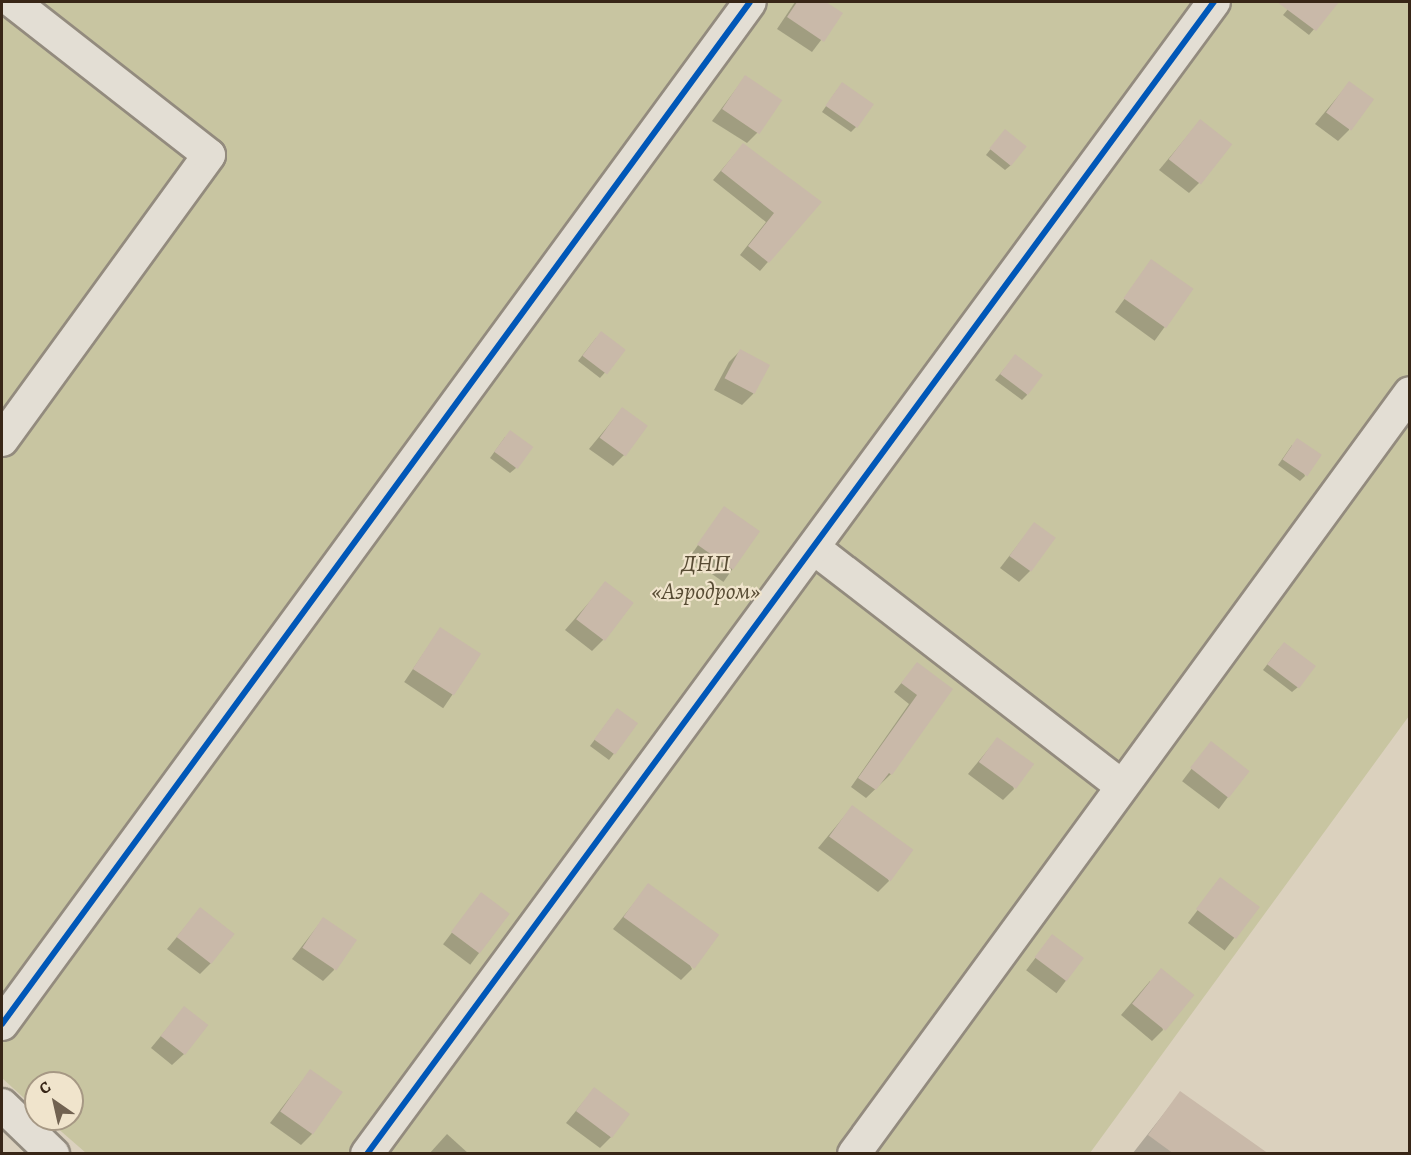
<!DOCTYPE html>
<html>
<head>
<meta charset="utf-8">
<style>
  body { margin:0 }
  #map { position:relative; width:1411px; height:1155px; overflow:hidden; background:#dbd1be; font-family:Alegreya,serif }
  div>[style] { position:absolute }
  .green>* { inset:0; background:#c8c5a1 }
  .shadow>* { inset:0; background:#0003; transform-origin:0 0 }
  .building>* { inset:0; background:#c9b9a9; transform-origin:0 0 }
  .roads { filter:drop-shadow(2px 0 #938b7e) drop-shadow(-2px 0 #938b7e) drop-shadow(0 2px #938b7e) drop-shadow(0 -2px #938b7e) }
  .minor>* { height:32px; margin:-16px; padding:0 16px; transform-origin:16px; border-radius:16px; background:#e3ded4 }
  .cycleway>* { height:6px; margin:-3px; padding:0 3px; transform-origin:3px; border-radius:3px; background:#0057b8 }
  span { translate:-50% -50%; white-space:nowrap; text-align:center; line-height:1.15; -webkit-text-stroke:4.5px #f0e4cc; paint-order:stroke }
  .park-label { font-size:24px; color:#584c34; font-style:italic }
  .frame { position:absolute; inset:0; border:3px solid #382617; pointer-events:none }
  .north { position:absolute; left:24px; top:1071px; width:60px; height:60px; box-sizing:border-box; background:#f0e4cc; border:2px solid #a69884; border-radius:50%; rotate:326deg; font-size:16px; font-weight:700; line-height:24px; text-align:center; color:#382617 }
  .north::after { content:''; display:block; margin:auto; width:21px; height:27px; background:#716251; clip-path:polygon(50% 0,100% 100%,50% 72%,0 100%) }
</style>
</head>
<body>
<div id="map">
  <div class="green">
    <div style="clip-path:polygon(2px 2px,1409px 2px,1409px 716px,1090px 1153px,86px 1153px,47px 1119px,72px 1119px,72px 1083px,36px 1083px,36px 1109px,2px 1078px)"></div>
  </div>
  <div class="shadow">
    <div style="clip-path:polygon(795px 2px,823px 2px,841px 14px,812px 52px,777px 29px)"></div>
    <div style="clip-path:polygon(1294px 2px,1319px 2px,1330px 10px,1309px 35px,1283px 15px)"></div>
    <div style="clip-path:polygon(745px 77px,758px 132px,747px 143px,712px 121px)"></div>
    <div style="clip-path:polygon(1349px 83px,1349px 130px,1338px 141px,1315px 124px)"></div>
    <div style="clip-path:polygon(837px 90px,856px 127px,851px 132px,822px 112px)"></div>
    <div style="clip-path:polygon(1200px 121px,1200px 182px,1189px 193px,1159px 170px)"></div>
    <div style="clip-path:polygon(1000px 137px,1011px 165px,1005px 170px,986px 155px)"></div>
    <div style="clip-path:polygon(735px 154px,820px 202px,760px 271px,740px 255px,766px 222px,713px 180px)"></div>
    <div style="left:1152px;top:261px;width:49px;height:63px;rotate:36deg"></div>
    <div style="clip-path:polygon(596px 338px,624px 351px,600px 378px,578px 361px)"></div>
    <div style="clip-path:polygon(740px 351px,768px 366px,753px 394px,742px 405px,714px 390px,729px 362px)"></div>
    <div style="clip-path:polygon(1015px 356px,1027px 395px,1022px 400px,995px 380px)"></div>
    <div style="clip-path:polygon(622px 409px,624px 455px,613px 466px,589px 449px)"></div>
    <div style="clip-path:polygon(505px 437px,516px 468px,510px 473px,490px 458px)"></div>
    <div style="clip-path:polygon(1292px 445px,1305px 476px,1300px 481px,1278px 465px)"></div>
    <div style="left:724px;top:508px;width:42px;height:61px;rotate:35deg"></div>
    <div style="clip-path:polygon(1034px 524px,1030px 571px,1019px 582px,1000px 568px)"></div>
    <div style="clip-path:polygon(606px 583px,603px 640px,592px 651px,565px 630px)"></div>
    <div style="left:440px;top:629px;width:47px;height:64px;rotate:34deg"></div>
    <div style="clip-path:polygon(1279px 649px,1298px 687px,1292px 692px,1263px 670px)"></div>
    <div style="clip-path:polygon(917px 664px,951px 689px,891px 774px,866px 798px,851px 787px,909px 704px,894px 692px)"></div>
    <div style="clip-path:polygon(612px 716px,636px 724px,609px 760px,590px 746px)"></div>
    <div style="clip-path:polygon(997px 739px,1014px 789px,1003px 800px,968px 774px)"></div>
    <div style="left:1211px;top:743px;width:46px;height:48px;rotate:37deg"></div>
    <div style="clip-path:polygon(852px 807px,889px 881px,878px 892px,818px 848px)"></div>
    <div style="left:1221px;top:879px;width:46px;height:55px;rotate:37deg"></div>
    <div style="clip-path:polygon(649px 885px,692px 969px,681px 980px,613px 929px)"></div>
    <div style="left:481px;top:894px;width:34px;height:63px;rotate:37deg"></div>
    <div style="clip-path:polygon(200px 909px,211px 963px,200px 974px,167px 949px)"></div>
    <div style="clip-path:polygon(323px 919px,334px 970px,323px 981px,292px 959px)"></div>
    <div style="left:1052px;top:936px;width:38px;height:43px;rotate:37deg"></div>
    <div style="clip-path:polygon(1150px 981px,1163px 1030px,1152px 1041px,1121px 1015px)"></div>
    <div style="clip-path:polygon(184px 1008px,184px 1054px,172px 1065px,151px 1048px)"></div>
    <div style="clip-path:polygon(310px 1071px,312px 1134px,301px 1145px,270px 1123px)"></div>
    <div style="clip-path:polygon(594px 1089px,611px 1137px,600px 1148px,566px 1123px)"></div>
    <div style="clip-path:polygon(1180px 1093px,1267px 1154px,1133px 1153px)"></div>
    <div style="clip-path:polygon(447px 1134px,469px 1154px,429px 1154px)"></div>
  </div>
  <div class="building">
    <div style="clip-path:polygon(797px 2px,826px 2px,843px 13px,824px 42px,787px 17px)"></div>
    <div style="clip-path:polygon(1277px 2px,1339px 2px,1316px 31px)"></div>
    <div style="left:745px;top:75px;width:45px;height:41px;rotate:34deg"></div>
    <div style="left:1349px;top:81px;width:31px;height:39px;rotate:36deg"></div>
    <div style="left:842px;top:82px;width:39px;height:29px;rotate:35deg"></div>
    <div style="left:1200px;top:119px;width:41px;height:51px;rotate:38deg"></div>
    <div style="left:1005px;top:129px;width:28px;height:25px;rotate:39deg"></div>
    <div style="clip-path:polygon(743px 143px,822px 202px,769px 263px,748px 246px,774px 213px,721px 171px)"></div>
    <div style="left:1151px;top:259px;width:52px;height:48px;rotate:35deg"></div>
    <div style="left:601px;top:331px;width:31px;height:31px;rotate:37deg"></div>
    <div style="left:740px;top:349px;width:34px;height:33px;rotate:28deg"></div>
    <div style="left:1015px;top:354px;width:35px;height:25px;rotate:37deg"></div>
    <div style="left:622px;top:407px;width:32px;height:38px;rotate:36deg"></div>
    <div style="left:510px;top:430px;width:29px;height:27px;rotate:36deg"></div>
    <div style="left:1297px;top:438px;width:30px;height:26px;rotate:34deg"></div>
    <div style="left:724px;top:506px;width:44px;height:47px;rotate:35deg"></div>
    <div style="left:1034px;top:522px;width:27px;height:42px;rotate:36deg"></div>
    <div style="left:605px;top:581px;width:36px;height:48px;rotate:37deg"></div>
    <div style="left:440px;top:627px;width:49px;height:50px;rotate:33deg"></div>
    <div style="left:1284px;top:642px;width:40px;height:28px;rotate:37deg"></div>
    <div style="clip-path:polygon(917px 662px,953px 689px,892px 775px,889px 773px,876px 790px,858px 778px,917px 695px,901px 683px)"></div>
    <div style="left:617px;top:708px;width:26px;height:39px;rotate:36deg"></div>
    <div style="left:997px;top:737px;width:46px;height:31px;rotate:36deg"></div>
    <div style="left:1211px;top:741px;width:49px;height:34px;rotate:38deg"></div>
    <div style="left:852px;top:805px;width:76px;height:39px;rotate:36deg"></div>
    <div style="left:1220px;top:877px;width:50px;height:40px;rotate:37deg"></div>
    <div style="left:648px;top:883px;width:88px;height:42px;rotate:36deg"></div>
    <div style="left:481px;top:892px;width:36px;height:50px;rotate:37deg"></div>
    <div style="left:200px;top:907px;width:44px;height:38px;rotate:38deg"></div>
    <div style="left:323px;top:917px;width:41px;height:37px;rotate:34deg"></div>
    <div style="left:1052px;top:934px;width:40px;height:29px;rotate:37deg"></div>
    <div style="left:1161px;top:968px;width:43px;height:46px;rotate:39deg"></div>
    <div style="left:184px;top:1006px;width:31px;height:38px;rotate:38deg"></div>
    <div style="left:310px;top:1069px;width:40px;height:52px;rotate:35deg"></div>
    <div style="left:594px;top:1087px;width:45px;height:30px;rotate:37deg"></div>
    <div style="clip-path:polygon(1180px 1091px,1269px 1154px,1174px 1154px,1148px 1135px)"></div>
  </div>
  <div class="roads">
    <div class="minor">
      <div style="left:2px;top:440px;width:352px;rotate:-54deg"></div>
      <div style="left:209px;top:155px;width:249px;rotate:-142deg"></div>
      <div style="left:815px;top:549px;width:388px;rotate:37.7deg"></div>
      <div style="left:2px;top:1024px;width:1266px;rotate:-53.8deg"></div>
      <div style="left:2px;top:1105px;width:71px;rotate:43.9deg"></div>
      <div style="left:367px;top:1154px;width:1430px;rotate:-53.68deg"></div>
      <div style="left:854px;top:1154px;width:942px;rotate:-53.85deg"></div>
    </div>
  </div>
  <div class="cycleway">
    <div style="left:2px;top:1024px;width:1266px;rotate:-53.8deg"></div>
    <div style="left:367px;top:1154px;width:1430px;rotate:-53.68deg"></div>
  </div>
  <div class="park-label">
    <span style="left:706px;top:578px">ДНП<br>«Аэродром»</span>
  </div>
  <div class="frame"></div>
  <div class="north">С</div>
</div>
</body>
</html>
